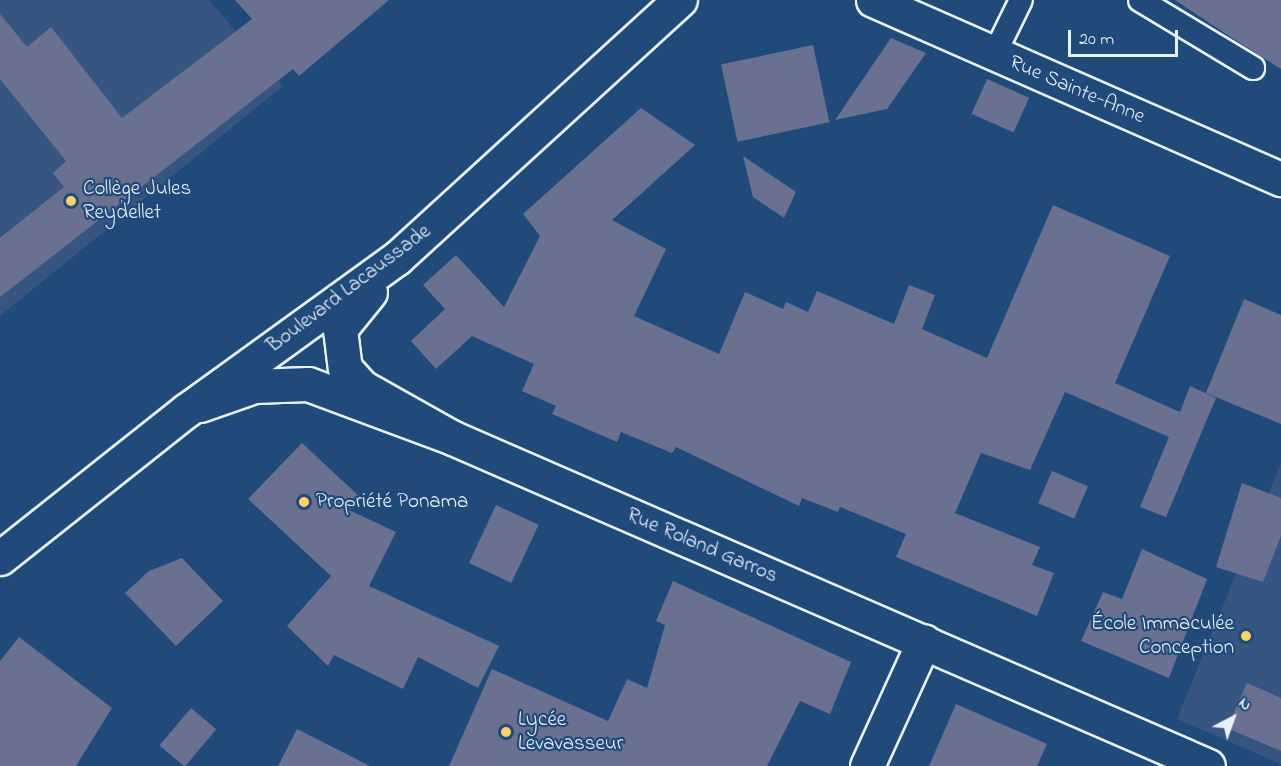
<!DOCTYPE html>
<html>
<head>
<meta charset="utf-8">
<style>
  body { margin:0 }
  #map { position:relative; width:1281px; height:766px; overflow:hidden; background:#1f4a7a; font-family:"Indie Flower",sans-serif }
  div>[style] { position:absolute }
  .built>* { inset:0; background:#365681 }
  .building>* { inset:0; background:#6a7190; transform-origin:0 0 }
  .roads { filter:drop-shadow(2px 0 #e8f1f8) drop-shadow(-2px 0 #e8f1f8) drop-shadow(0 2px #e8f1f8) drop-shadow(0 -2px #e8f1f8) }
  .service>* { height:22px; margin:-11px; padding:0 11px; transform-origin:11px; border-radius:11px; background:#1f4a7a }
  .minor>* { height:33px; margin:-16.5px; padding:0 16.5px; transform-origin:16.5px; border-radius:16.5px; background:#1f4a7a }
  .tertiary>* { height:33px; margin:-16.5px; padding:0 16.5px; transform-origin:16.5px; border-radius:16.5px; background:#1f4a7a }
  .dots>* { width:16px; height:16px; translate:-50% -50%; box-sizing:border-box; border:3px solid #1f4a7a; border-radius:50% }
  span { translate:-50% -50%; white-space:nowrap; text-align:center; line-height:1.15; -webkit-text-stroke:4.5px #1f4a7a; paint-order:stroke }
  .street-label { font-size:21px; color:#e8f1f8 }
  .poi-label { font-size:21px; color:#e8f1f8 }
  .left { translate:0 -50%; text-align:left }
  .right { translate:-100% -50%; text-align:right }
  .north { position:absolute; left:1203px; top:688px; width:60px; height:60px; -webkit-text-stroke:4px #1f4a7a; paint-order:stroke; rotate:41deg; font-size:16px; font-weight:700; line-height:24px; text-align:center; color:#e8f1f8 }
  .north::after { content:''; display:block; margin:auto; width:21px; height:27px; background:#e8f1f8; clip-path:polygon(50% 0,100% 100%,50% 72%,0 100%) }
  .scale { position:absolute; left:1068px; top:30px; width:110px; height:27px; box-sizing:border-box; border:3px solid #e8f1f8; border-top:0; padding-left:8px; font-size:18px; line-height:21px; white-space:nowrap; color:#e8f1f8; -webkit-text-stroke:4px #1f4a7a; paint-order:stroke }
</style>
</head>
<body>
<div id="map">
  <div class="built">
    <div style="clip-path:polygon(0 0,209px 0,283px 86px,0 316px)"></div>
    <div style="clip-path:polygon(1281px 463px,1281px 764px,1177px 719px)"></div>
  </div>
  <div class="building">
    <div style="clip-path:polygon(235px 0,389px 0,299px 76px,293px 69px,0 297px,0 238px,64px 187px,53px 173px,66px 161px,0 79px,0 14px,27px 47px,51px 27px,122px 118px,252px 19px)"></div>
    <div style="clip-path:polygon(1175px 0,1281px 0,1281px 69px,1226px 34px)"></div>
    <div style="clip-path:polygon(891px 38px,926px 53px,887px 109px,835px 120px)"></div>
    <div style="left:813px;top:45px;width:79px;height:94px;rotate:78deg"></div>
    <div style="left:987px;top:79px;width:46px;height:38px;rotate:24deg"></div>
    <div style="clip-path:polygon(641px 108px,695px 145px,612px 220px,666px 249px,634px 316px,719px 354px,745px 292px,783px 309px,786px 302px,808px 312px,817px 291px,894px 324px,909px 285px,935px 295px,922px 329px,987px 358px,1053px 205px,1170px 256px,1115px 383px,1180px 412px,1190px 386px,1216px 398px,1166px 517px,1140px 507px,1169px 437px,1065px 392px,1030px 470px,981px 453px,955px 513px,1040px 547px,1032px 565px,1054px 573px,1037px 616px,896px 557px,906px 534px,840px 507px,838px 512px,802px 498px,799px 506px,676px 447px,672px 453px,621px 432px,617px 442px,552px 414px,556px 406px,522px 391px,534px 364px,472px 336px,436px 369px,411px 341px,445px 309px,423px 285px,456px 255px,504px 307px,540px 236px,523px 214px)"></div>
    <div style="clip-path:polygon(743px 156px,796px 192px,784px 218px,753px 197px)"></div>
    <div style="clip-path:polygon(1244px 299px,1281px 315px,1281px 424px,1206px 393px)"></div>
    <div style="clip-path:polygon(302px 443px,360px 497px,349px 510px,396px 532px,369px 586px,499px 646px,478px 688px,418px 657px,403px 689px,334px 655px,328px 666px,287px 626px,331px 576px,248px 499px)"></div>
    <div style="left:1052px;top:471px;width:39px;height:35px;rotate:23deg"></div>
    <div style="clip-path:polygon(1242px 483px,1281px 498px,1281px 536px,1263px 582px,1216px 567px)"></div>
    <div style="left:496px;top:505px;width:47px;height:64px;rotate:25deg"></div>
    <div style="clip-path:polygon(1142px 549px,1207px 579px,1169px 678px,1081px 641px,1103px 592px,1122px 599px)"></div>
    <div style="clip-path:polygon(182px 558px,223px 601px,176px 646px,125px 593px,149px 571px)"></div>
    <div style="clip-path:polygon(673px 581px,851px 662px,830px 714px,800px 701px,767px 766px,449px 766px,492px 669px,608px 721px,627px 679px,647px 688px,665px 625px,656px 621px)"></div>
    <div style="clip-path:polygon(19px 637px,112px 708px,76px 766px,0 766px,0 661px)"></div>
    <div style="clip-path:polygon(1247px 683px,1281px 698px,1281px 751px,1227px 728px)"></div>
    <div style="clip-path:polygon(956px 704px,1047px 744px,1037px 766px,929px 766px)"></div>
    <div style="left:191px;top:708px;width:33px;height:49px;rotate:40deg"></div>
    <div style="clip-path:polygon(297px 729px,370px 766px,278px 766px)"></div>
  </div>
  <div class="roads">
    <div class="service">
      <div style="left:1140px;top:0;width:132px;rotate:31deg"></div>
      <div style="left:994px;top:55px;width:61px;rotate:-63.9deg"></div>
    </div>
    <div class="minor">
      <div style="left:873px;top:0;width:446px;rotate:23.7deg"></div>
      <div style="left:200px;top:405px;width:57px;rotate:-19.4deg"></div>
      <div style="left:254px;top:386px;width:54px;rotate:-2.1deg"></div>
      <div style="left:308px;top:384px;width:155px;rotate:20.4deg"></div>
      <div style="left:453px;top:438px;width:823px;rotate:23.48deg"></div>
      <div style="left:867px;top:766px;width:137px;rotate:-65.5deg"></div>
    </div>
    <div class="tertiary">
      <div style="left:370px;top:292px;width:48px;rotate:129deg"></div>
      <div style="left:340px;top:329px;width:39px;rotate:83deg"></div>
      <div style="left:345px;top:368px;width:25px;rotate:48deg"></div>
      <div style="left:362px;top:387px;width:104px;rotate:29.3deg"></div>
      <div style="left:0;top:558px;width:238px;rotate:-38.4deg"></div>
      <div style="left:187px;top:410px;width:259px;rotate:-35.9deg"></div>
      <div style="left:397px;top:258px;width:383px;rotate:-42.4deg"></div>
    </div>
  </div>
  <div class="dots">
    <div style="left:71px;top:201px;background:#ffd166"></div>
    <div style="left:304px;top:502px;background:#ffd166"></div>
    <div style="left:1246px;top:636px;background:#ffd166"></div>
    <div style="left:506px;top:732px;background:#ffd166"></div>
  </div>
  <div class="street-label">
    <span style="left:1077px;top:90px;rotate:23deg">Rue Sainte-Anne</span>
    <span style="left:349px;top:289px;rotate:-37deg">Boulevard Lacaussade</span>
    <span style="left:702px;top:546px;rotate:23deg">Rue Roland Garros</span>
  </div>
  <div class="poi-label">
    <span class="left" style="left:83px;top:201px">Collège Jules<br>Reydellet</span>
    <span class="left" style="left:316px;top:502px">Propriété Ponama</span>
    <span class="right" style="left:1234px;top:636px">École Immaculée<br>Conception</span>
    <span class="left" style="left:518px;top:732px">Lycée<br>Levavasseur</span>
  </div>
  <div class="north">N</div>
  <div class="scale">20 m</div>
</div>
</body>
</html>
